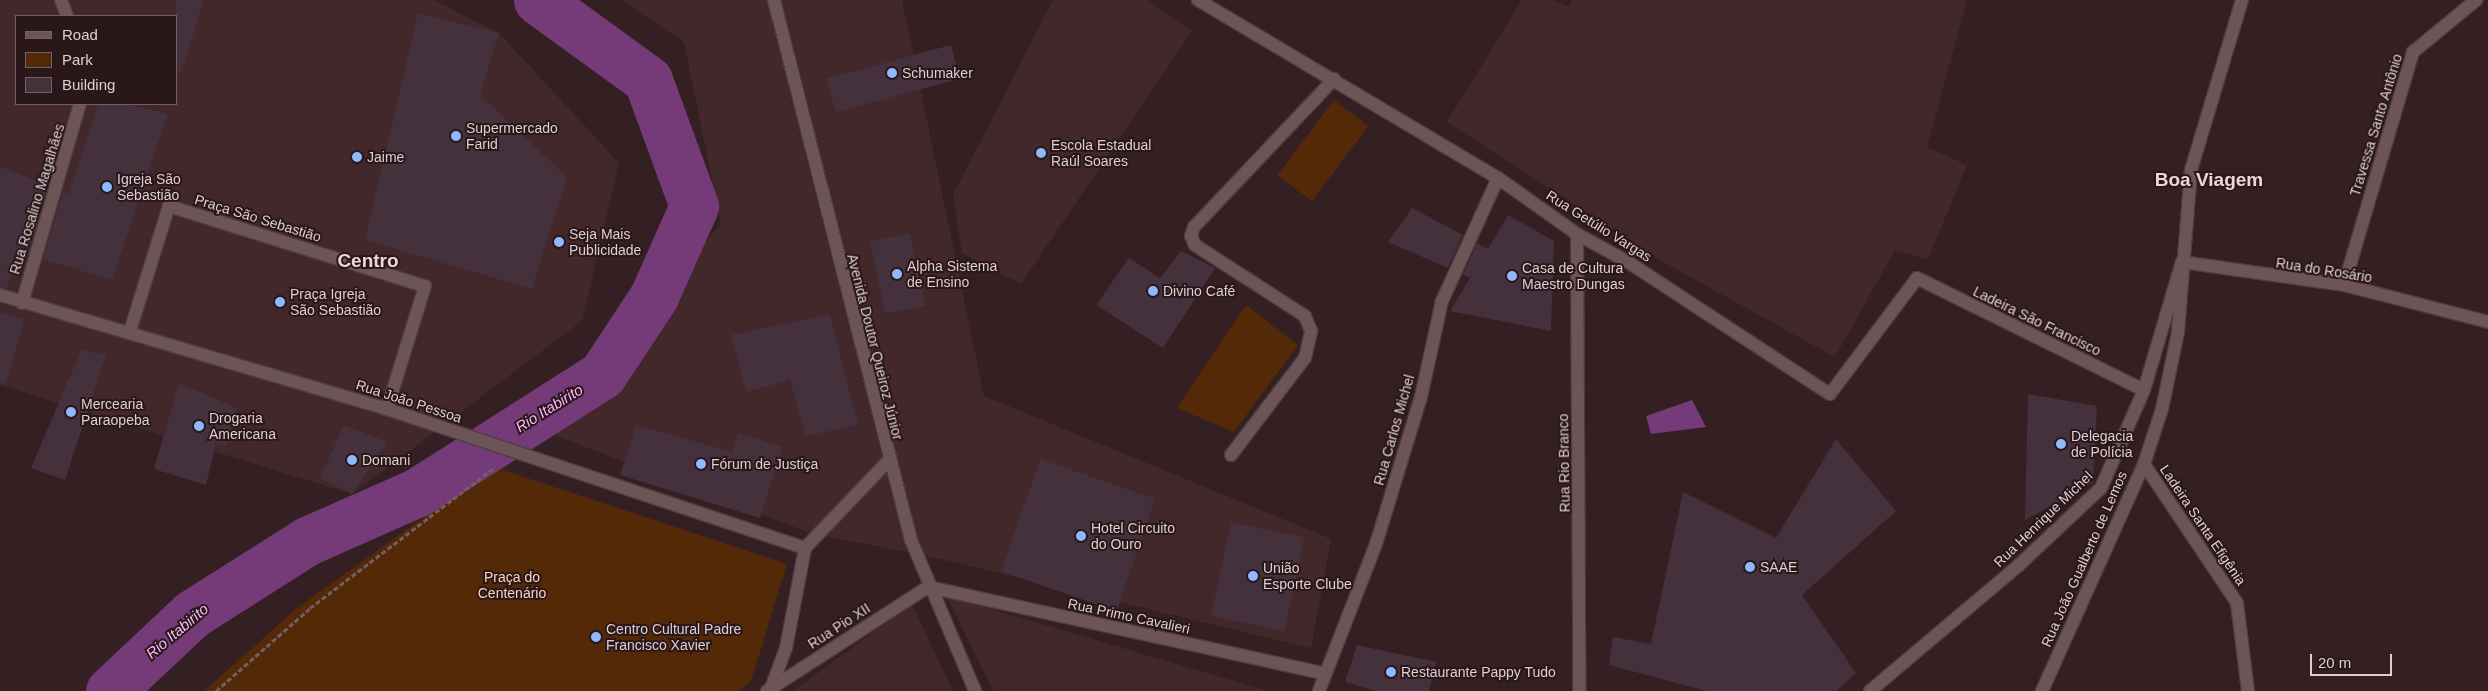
<!DOCTYPE html>
<html>
<head>
<meta charset="utf-8">
<style>
  body { margin:0 }
  #map { position:relative; width:2488px; height:691px; overflow:hidden; background:#342023; font-family:Arial,sans-serif }
  div>[style] { position:absolute }
  .built>* { inset:0; background:#42272b }
  .green>* { inset:0; background:#542907; transform-origin:0 0 }
  .water>* { inset:0; background:#753a78 }
  .river>* { height:49px; margin:-24.5px; padding:0 24.5px; transform-origin:24.5px; border-radius:24.5px; background:#753a78 }
  .building>* { inset:0; background:#44313b; transform-origin:0 0 }
  .path>* { height:3px; margin-top:-1.5px; transform-origin:0; background:repeating-linear-gradient(90deg,#715f62 0 5px,transparent 0 7.5px) }
  .roads { filter:drop-shadow(1px 0 #4e3d3f) drop-shadow(-1px 0 #4e3d3f) drop-shadow(0 1px #4e3d3f) drop-shadow(0 -1px #4e3d3f) }
  .service>* { height:12px; margin:-6px; padding:0 6px; transform-origin:6px; border-radius:6px; background:#6c5457 }
  .minor>* { height:12px; margin:-6px; padding:0 6px; transform-origin:6px; border-radius:6px; background:#6c5457 }
  .tertiary>* { height:12px; margin:-6px; padding:0 6px; transform-origin:6px; border-radius:6px; background:#6c5457 }
  .secondary>* { height:12px; margin:-6px; padding:0 6px; transform-origin:6px; border-radius:6px; background:#6c5457 }
  .dots>* { width:14px; height:14px; translate:-50% -50%; box-sizing:border-box; border:2px solid #2a171a; border-radius:50% }
  span { translate:-50% -50%; white-space:nowrap; text-align:center; line-height:1.15; -webkit-text-stroke:4px #2a171a; paint-order:stroke }
  .poi-label { font-size:14px; color:#ded0d2 }
  .left { translate:0 -50%; text-align:left }
  .street-label { font-size:14px; color:#ded0d2 }
  .park-label { font-size:14px; color:#fdd3b9 }
  .water-label { font-size:15px; color:#fbb7fc; font-style:italic }
  .district-label { font-size:19px; color:#f0d4d7; font-weight:700 }
  .legend { position:absolute; left:15px; top:15px; width:162px; height:90px; box-sizing:border-box; background:#2a171a; border:1px solid #726164; margin:0; padding:6px 9px; list-style:none; font-size:15px; color:#ded0d2 }
  .legend li { display:flex; align-items:center; gap:10px; height:25px }
  .legend b { width:25px; border:1px solid #726164 }
  .scale { position:absolute; left:2310px; top:654px; width:82px; height:22px; box-sizing:border-box; border:2px solid #ded0d2; border-top:0; padding-left:6px; font-size:15px; line-height:18px; white-space:nowrap; color:#ded0d2; -webkit-text-stroke:4px #2a171a; paint-order:stroke }
</style>
</head>
<body>
<div id="map">
  <div class="built">
    <div style="clip-path:polygon(evenodd,0 0,434px 0,499px 33px,619px 163px,582px 321px,352px 494px,0 385px,0 0,16px 16px,176px 16px,176px 104px,16px 104px,16px 16px)"></div>
    <div style="clip-path:polygon(621px 0,902px 0,984px 396px,1331px 539px,1311px 648px,928px 556px,810px 533px,544px 431px,721px 224px,684px 42px)"></div>
    <div style="clip-path:polygon(1053px 0,1147px 0,1192px 31px,1021px 284px,962px 253px,953px 195px)"></div>
    <div style="clip-path:polygon(1522px 0,1552px 0,1569px 7px,1573px 0,1967px 0,1927px 147px,1967px 165px,1928px 259px,1895px 250px,1835px 357px,1667px 264px,1447px 122px)"></div>
    <div style="clip-path:polygon(947px 596px,1268px 691px,993px 691px)"></div>
    <div style="clip-path:polygon(912px 604px,953px 691px,793px 691px)"></div>
  </div>
  <div class="green">
    <div style="left:1334px;top:100px;width:43px;height:94px;rotate:37deg"></div>
    <div style="clip-path:polygon(1246px 305px,1298px 345px,1234px 432px,1177px 408px)"></div>
    <div style="clip-path:polygon(494px 467px,787px 564px,751px 681px,738px 691px,204px 691px,297px 608px)"></div>
  </div>
  <div class="water">
    <div style="clip-path:polygon(1692px 400px,1706px 427px,1651px 434px,1646px 416px)"></div>
  </div>
  <div class="river">
    <div style="left:110px;top:691px;width:112px;rotate:-43.2deg"></div>
    <div style="left:192px;top:614px;width:136px;rotate:-32.4deg"></div>
    <div style="left:307px;top:541px;width:121px;rotate:-23.8deg"></div>
    <div style="left:418px;top:492px;width:218px;rotate:-32.5deg"></div>
    <div style="left:602px;top:375px;width:95px;rotate:-56.6deg"></div>
    <div style="left:654px;top:296px;width:98px;rotate:-66deg"></div>
    <div style="left:694px;top:206px;width:134px;rotate:-110.1deg"></div>
    <div style="left:648px;top:80px;width:136px;rotate:-144deg"></div>
  </div>
  <div class="building">
    <div style="clip-path:polygon(176px 0,204px 0,181px 73px,176px 72px)"></div>
    <div style="clip-path:polygon(418px 13px,499px 33px,480px 95px,567px 177px,532px 289px,365px 240px)"></div>
    <div style="left:951px;top:45px;width:35px;height:129px;rotate:75deg"></div>
    <div style="clip-path:polygon(98px 104px,126px 104px,168px 114px,112px 280px,43px 259px,63px 192px,68px 194px)"></div>
    <div style="clip-path:polygon(0 166px,48px 186px,28px 254px,19px 251px,7px 289px,0 287px)"></div>
    <div style="clip-path:polygon(1412px 208px,1463px 235px,1448px 268px,1388px 242px)"></div>
    <div style="clip-path:polygon(1508px 215px,1554px 241px,1551px 331px,1450px 311px,1470px 278px,1463px 275px,1477px 243px,1488px 249px)"></div>
    <div style="left:910px;top:233px;width:74px;height:41px;rotate:78deg"></div>
    <div style="clip-path:polygon(1181px 251px,1215px 268px,1163px 348px,1096px 305px,1129px 258px,1160px 278px)"></div>
    <div style="clip-path:polygon(0 312px,25px 319px,6px 384px,0 383px)"></div>
    <div style="clip-path:polygon(830px 314px,858px 425px,806px 436px,790px 380px,746px 392px,731px 335px)"></div>
    <div style="clip-path:polygon(81px 350px,106px 355px,65px 480px,31px 468px)"></div>
    <div style="clip-path:polygon(179px 383px,237px 408px,226px 445px,216px 444px,206px 485px,154px 469px)"></div>
    <div style="clip-path:polygon(2028px 394px,2097px 406px,2093px 483px,2025px 520px)"></div>
    <div style="clip-path:polygon(344px 425px,388px 442px,352px 494px,320px 478px)"></div>
    <div style="clip-path:polygon(636px 425px,733px 452px,738px 433px,783px 447px,760px 518px,620px 475px)"></div>
    <div style="clip-path:polygon(1836px 439px,1896px 511px,1802px 595px,1856px 673px,1836px 691px,1707px 691px,1609px 665px,1613px 637px,1651px 644px,1683px 492px,1776px 538px)"></div>
    <div style="left:1040px;top:459px;width:122px;height:119px;rotate:19deg"></div>
    <div style="left:1231px;top:522px;width:75px;height:96px;rotate:12deg"></div>
    <div style="clip-path:polygon(1357px 645px,1436px 662px,1429px 691px,1375px 691px,1345px 682px)"></div>
  </div>
  <div class="path">
    <div style="left:216px;top:691px;width:125px;rotate:-41.4deg"></div>
    <div style="left:310px;top:608px;width:233px;rotate:-37.3deg"></div>
  </div>
  <div class="roads">
    <div class="service">
      <div style="left:130px;top:331px;width:131px;rotate:-72.7deg"></div>
      <div style="left:169px;top:206px;width:268px;rotate:17.4deg"></div>
      <div style="left:425px;top:286px;width:129px;rotate:107.2deg"></div>
      <div style="left:1231px;top:455px;width:122px;rotate:-52.7deg"></div>
      <div style="left:1305px;top:358px;width:28px;rotate:-77deg"></div>
      <div style="left:1311px;top:331px;width:16px;rotate:-112deg"></div>
      <div style="left:1305px;top:316px;width:131px;rotate:-147.2deg"></div>
      <div style="left:1195px;top:245px;width:10px;rotate:-114deg"></div>
      <div style="left:1191px;top:236px;width:9px;rotate:-72deg"></div>
      <div style="left:1194px;top:227px;width:204px;rotate:-46.6deg"></div>
    </div>
    <div class="minor">
      <div style="left:61px;top:0;width:17px;rotate:69deg"></div>
      <div style="left:1198px;top:0;width:349px;rotate:30.7deg"></div>
      <div style="left:1498px;top:178px;width:97px;rotate:35.3deg"></div>
      <div style="left:1577px;top:234px;width:58px;rotate:28.8deg"></div>
      <div style="left:1628px;top:262px;width:241px;rotate:33.2deg"></div>
      <div style="left:1830px;top:394px;width:145px;rotate:-53.1deg"></div>
      <div style="left:1917px;top:278px;width:253px;rotate:26.3deg"></div>
      <div style="left:1577px;top:234px;width:457px;rotate:89.7deg"></div>
      <div style="left:2344px;top:285px;width:243px;rotate:-73.5deg"></div>
      <div style="left:2413px;top:52px;width:82px;rotate:-39.5deg"></div>
      <div style="left:22px;top:303px;width:207px;rotate:-73.8deg"></div>
      <div style="left:928px;top:587px;width:405px;rotate:12.3deg"></div>
      <div style="left:1319px;top:691px;width:158px;rotate:-68.8deg"></div>
      <div style="left:1376px;top:544px;width:154px;rotate:-73deg"></div>
      <div style="left:1421px;top:397px;width:98px;rotate:-77.7deg"></div>
      <div style="left:1442px;top:301px;width:135px;rotate:-65.5deg"></div>
      <div style="left:1870px;top:691px;width:195px;rotate:-40.2deg"></div>
      <div style="left:2019px;top:565px;width:112px;rotate:-43.2deg"></div>
      <div style="left:2101px;top:488px;width:107px;rotate:-66.3deg"></div>
      <div style="left:2144px;top:390px;width:134px;rotate:-73.5deg"></div>
      <div style="left:2182px;top:262px;width:164px;rotate:8.1deg"></div>
      <div style="left:2344px;top:285px;width:149px;rotate:14.4deg"></div>
      <div style="left:2042px;top:691px;width:249px;rotate:-65.8deg"></div>
    </div>
    <div class="tertiary">
      <div style="left:2242px;top:0;width:177px;rotate:106.7deg"></div>
      <div style="left:2191px;top:170px;width:163px;rotate:94.6deg"></div>
      <div style="left:2178px;top:332px;width:79px;rotate:101.7deg"></div>
      <div style="left:2162px;top:409px;width:58px;rotate:108.1deg"></div>
      <div style="left:2144px;top:464px;width:167px;rotate:56.2deg"></div>
      <div style="left:2237px;top:603px;width:89px;rotate:82.9deg"></div>
    </div>
    <div class="secondary">
      <div style="left:774px;top:0;width:557px;rotate:75.76deg"></div>
      <div style="left:911px;top:540px;width:164px;rotate:67deg"></div>
      <div style="left:0;top:295px;width:403px;rotate:16.4deg"></div>
      <div style="left:387px;top:409px;width:441px;rotate:18.4deg"></div>
      <div style="left:805px;top:548px;width:120px;rotate:-46.3deg"></div>
      <div style="left:771px;top:688px;width:43px;rotate:-69.4deg"></div>
      <div style="left:786px;top:648px;width:102px;rotate:-79.2deg"></div>
      <div style="left:767px;top:691px;width:192px;rotate:-32.9deg"></div>
    </div>
  </div>
  <div class="dots">
    <div style="left:892px;top:73px;background:#8fb8fd"></div>
    <div style="left:456px;top:136px;background:#8fb8fd"></div>
    <div style="left:1041px;top:153px;background:#8fb8fd"></div>
    <div style="left:357px;top:157px;background:#8fb8fd"></div>
    <div style="left:107px;top:187px;background:#8fb8fd"></div>
    <div style="left:559px;top:242px;background:#8fb8fd"></div>
    <div style="left:897px;top:274px;background:#8fb8fd"></div>
    <div style="left:1512px;top:276px;background:#8fb8fd"></div>
    <div style="left:1153px;top:291px;background:#8fb8fd"></div>
    <div style="left:280px;top:302px;background:#8fb8fd"></div>
    <div style="left:71px;top:412px;background:#8fb8fd"></div>
    <div style="left:199px;top:426px;background:#8fb8fd"></div>
    <div style="left:2061px;top:444px;background:#8fb8fd"></div>
    <div style="left:352px;top:460px;background:#8fb8fd"></div>
    <div style="left:701px;top:464px;background:#8fb8fd"></div>
    <div style="left:1081px;top:536px;background:#8fb8fd"></div>
    <div style="left:1750px;top:567px;background:#8fb8fd"></div>
    <div style="left:1253px;top:576px;background:#8fb8fd"></div>
    <div style="left:596px;top:637px;background:#8fb8fd"></div>
    <div style="left:1391px;top:672px;background:#8fb8fd"></div>
  </div>
  <div class="poi-label">
    <span class="left" style="left:902px;top:73px">Schumaker</span>
    <span class="left" style="left:466px;top:136px">Supermercado<br>Farid</span>
    <span class="left" style="left:1051px;top:153px">Escola Estadual<br>Raúl Soares</span>
    <span class="left" style="left:367px;top:157px">Jaime</span>
    <span class="left" style="left:117px;top:187px">Igreja São<br>Sebastião</span>
    <span class="left" style="left:569px;top:242px">Seja Mais<br>Publicidade</span>
    <span class="left" style="left:907px;top:274px">Alpha Sistema<br>de Ensino</span>
    <span class="left" style="left:1522px;top:276px">Casa de Cultura<br>Maestro Dungas</span>
    <span class="left" style="left:1163px;top:291px">Divino Café</span>
    <span class="left" style="left:290px;top:302px">Praça Igreja<br>São Sebastião</span>
    <span class="left" style="left:81px;top:412px">Mercearia<br>Paraopeba</span>
    <span class="left" style="left:209px;top:426px">Drogaria<br>Americana</span>
    <span class="left" style="left:2071px;top:444px">Delegacia<br>de Polícia</span>
    <span class="left" style="left:362px;top:460px">Domani</span>
    <span class="left" style="left:711px;top:464px">Fórum de Justiça</span>
    <span class="left" style="left:1091px;top:536px">Hotel Circuito<br>do Ouro</span>
    <span class="left" style="left:1760px;top:567px">SAAE</span>
    <span class="left" style="left:1263px;top:576px">União<br>Esporte Clube</span>
    <span class="left" style="left:606px;top:637px">Centro Cultural Padre<br>Francisco Xavier</span>
    <span class="left" style="left:1401px;top:672px">Restaurante Pappy Tudo</span>
  </div>
  <div class="street-label">
    <span style="left:2376px;top:125px;rotate:-73deg">Travessa Santo Antônio</span>
    <span style="left:37px;top:199px;rotate:-73deg">Rua Rosalino Magalhães</span>
    <span style="left:258px;top:218px;rotate:17deg">Praça São Sebastião</span>
    <span style="left:1599px;top:226px;rotate:32deg">Rua Getúlio Vargas</span>
    <span style="left:2324px;top:270px;rotate:9deg">Rua do Rosário</span>
    <span style="left:2037px;top:321px;rotate:26deg">Ladeira São Francisco</span>
    <span style="left:875px;top:347px;rotate:76deg">Avenida Doutor Queiroz Júnior</span>
    <span style="left:409px;top:401px;rotate:18deg">Rua João Pessoa</span>
    <span style="left:1394px;top:430px;rotate:-74deg">Rua Carlos Michel</span>
    <span style="left:1564px;top:463px;rotate:-91deg">Rua Rio Branco</span>
    <span style="left:2043px;top:519px;rotate:-44deg">Rua Henrique Michel</span>
    <span style="left:2203px;top:525px;rotate:56deg">Ladeira Santa Efigênia</span>
    <span style="left:2084px;top:559px;rotate:-66deg">Rua João Gualberto de Lemos</span>
    <span style="left:1129px;top:616px;rotate:12deg">Rua Primo Cavalieri</span>
    <span style="left:839px;top:626px;rotate:-33deg">Rua Pio XII</span>
  </div>
  <div class="park-label">
    <span style="left:512px;top:585px">Praça do<br>Centenário</span>
  </div>
  <div class="water-label">
    <span style="left:549px;top:408px;rotate:-32deg">Rio Itabirito</span>
    <span style="left:177px;top:631px;rotate:-40deg">Rio Itabirito</span>
  </div>
  <div class="district-label">
    <span style="left:2209px;top:180px">Boa Viagem</span>
    <span style="left:368px;top:261px">Centro</span>
  </div>
  <ul class="legend">
  <li><b style="height:6px;background:#6c5457"></b>Road</li>
  <li><b style="height:14px;background:#542907"></b>Park</li>
  <li><b style="height:14px;background:#44313b"></b>Building</li>
  </ul>
  <div class="scale">20 m</div>
</div>
</body>
</html>
